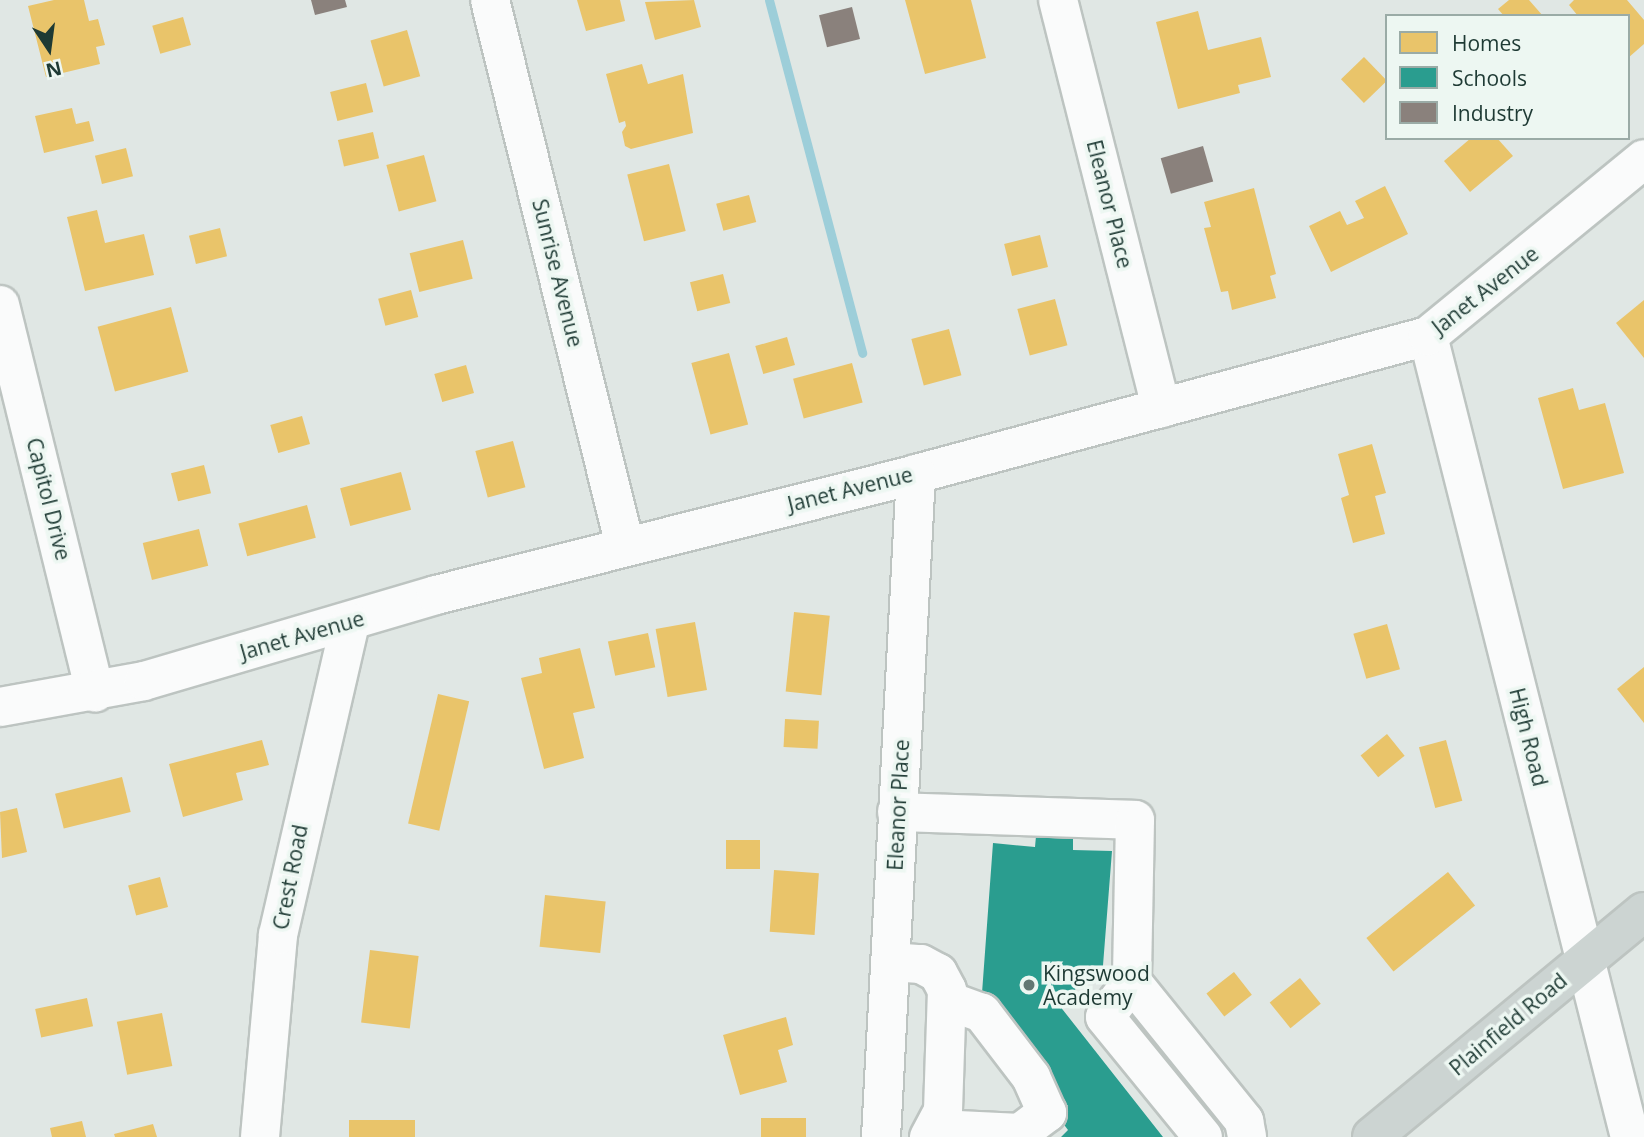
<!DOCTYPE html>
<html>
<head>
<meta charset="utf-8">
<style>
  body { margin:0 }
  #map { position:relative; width:1644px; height:1137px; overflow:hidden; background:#e0e7e4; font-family:"Open Sans",sans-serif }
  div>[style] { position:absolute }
  .homes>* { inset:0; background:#e9c46a; transform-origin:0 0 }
  .schools>* { inset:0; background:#2a9d8f }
  .industry>* { inset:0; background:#8a817c; transform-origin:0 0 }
  .stream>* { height:9px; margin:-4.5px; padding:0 4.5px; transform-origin:4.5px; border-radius:4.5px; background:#9dced9 }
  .roads { filter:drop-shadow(2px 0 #bdc4c1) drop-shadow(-2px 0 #bdc4c1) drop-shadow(0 2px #bdc4c1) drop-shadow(0 -2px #bdc4c1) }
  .minor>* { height:38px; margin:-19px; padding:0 19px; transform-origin:19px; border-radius:19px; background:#fafbfb }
  .major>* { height:38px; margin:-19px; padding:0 19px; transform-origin:19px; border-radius:19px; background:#ccd4d2 }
  .dots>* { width:19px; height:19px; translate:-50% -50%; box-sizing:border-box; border:4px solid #edf7f2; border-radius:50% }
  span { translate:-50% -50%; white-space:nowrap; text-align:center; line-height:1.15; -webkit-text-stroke:7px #edf7f2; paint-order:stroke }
  .street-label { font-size:21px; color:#1e3a34 }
  .poi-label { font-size:21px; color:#1e3a34 }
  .left { translate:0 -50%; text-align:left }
  .legend { position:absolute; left:1385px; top:14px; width:245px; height:126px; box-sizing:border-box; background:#edf7f2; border:2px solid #9aaba6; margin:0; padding:9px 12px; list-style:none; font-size:21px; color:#1e3a34 }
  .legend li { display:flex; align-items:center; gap:14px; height:35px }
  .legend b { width:35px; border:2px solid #9aaba6 }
  .north { position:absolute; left:14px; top:14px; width:70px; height:70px; -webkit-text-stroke:5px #edf7f2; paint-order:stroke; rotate:167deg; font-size:19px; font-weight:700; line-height:28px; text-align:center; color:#1e3a34 }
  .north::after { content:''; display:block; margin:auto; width:24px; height:32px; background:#1e3a34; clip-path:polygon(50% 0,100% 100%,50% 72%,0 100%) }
</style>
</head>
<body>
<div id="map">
  <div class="homes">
    <div style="clip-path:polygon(54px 0,84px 0,89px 21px,98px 19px,105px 45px,96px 47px,100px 64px,46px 77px,28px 6px)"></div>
    <div style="clip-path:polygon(577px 0,620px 0,625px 21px,586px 31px)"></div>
    <div style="clip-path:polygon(694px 0,701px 27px,655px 40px,645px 2px)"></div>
    <div style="clip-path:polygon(905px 0,971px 0,986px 58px,925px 74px)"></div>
    <div style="clip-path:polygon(1509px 0,1529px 0,1543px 16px,1504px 16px,1498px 9px)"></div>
    <div style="clip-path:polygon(1574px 0,1627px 0,1644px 20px,1644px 44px,1628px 58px,1628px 16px,1578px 16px,1569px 5px)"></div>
    <div style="clip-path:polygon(1198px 11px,1208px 50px,1261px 37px,1271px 77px,1238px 85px,1240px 93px,1178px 109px,1156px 22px)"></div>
    <div style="left:183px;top:17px;width:29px;height:32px;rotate:74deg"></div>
    <div style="left:407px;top:30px;width:48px;height:38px;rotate:74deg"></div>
    <div style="left:1364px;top:57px;width:33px;height:32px;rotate:46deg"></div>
    <div style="clip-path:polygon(642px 64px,648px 84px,683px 74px,693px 133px,631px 149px,625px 146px,622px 132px,626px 126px,625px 121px,619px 123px,606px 74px)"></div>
    <div style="left:366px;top:83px;width:30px;height:37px;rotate:76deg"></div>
    <div style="clip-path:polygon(72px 108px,76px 124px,89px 121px,94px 141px,44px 153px,35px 116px)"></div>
    <div style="left:373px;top:132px;width:27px;height:36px;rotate:77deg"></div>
    <div style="clip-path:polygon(1471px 138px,1497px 138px,1513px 156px,1470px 192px,1444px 161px)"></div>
    <div style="left:126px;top:148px;width:29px;height:32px;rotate:76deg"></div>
    <div style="left:424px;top:155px;width:48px;height:39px;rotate:75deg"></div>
    <div style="left:669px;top:164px;width:69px;height:43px;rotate:76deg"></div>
    <div style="clip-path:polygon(1385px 186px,1408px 234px,1331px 272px,1309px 226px,1340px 211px,1347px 225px,1364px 218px,1355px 201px)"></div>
    <div style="clip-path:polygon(1254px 188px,1276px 274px,1270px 276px,1276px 298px,1232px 310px,1228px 291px,1221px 292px,1204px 228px,1211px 227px,1204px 202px)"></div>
    <div style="left:749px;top:195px;width:28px;height:34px;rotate:75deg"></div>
    <div style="clip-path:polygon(97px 210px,105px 243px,144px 234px,154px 275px,85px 291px,67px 217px)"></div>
    <div style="left:220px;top:228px;width:29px;height:32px;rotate:76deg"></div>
    <div style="left:1040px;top:235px;width:33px;height:37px;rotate:76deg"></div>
    <div style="left:463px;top:240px;width:40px;height:55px;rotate:76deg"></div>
    <div style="left:723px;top:274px;width:30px;height:34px;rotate:76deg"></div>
    <div style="left:411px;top:290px;width:28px;height:34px;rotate:75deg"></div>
    <div style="left:1055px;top:299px;width:48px;height:39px;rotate:75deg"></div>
    <div style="clip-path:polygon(1644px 300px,1644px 358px,1616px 323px)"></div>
    <div style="left:171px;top:307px;width:67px;height:76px;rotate:75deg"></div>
    <div style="left:949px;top:329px;width:48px;height:39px;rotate:75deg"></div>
    <div style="left:787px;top:337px;width:29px;height:33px;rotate:74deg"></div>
    <div style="left:729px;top:353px;width:74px;height:39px;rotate:75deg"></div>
    <div style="left:852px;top:363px;width:41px;height:61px;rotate:75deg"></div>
    <div style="left:466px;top:365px;width:29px;height:33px;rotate:74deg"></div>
    <div style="clip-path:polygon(1573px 388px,1579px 410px,1605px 403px,1624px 473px,1563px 489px,1538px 398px)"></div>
    <div style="left:302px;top:416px;width:29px;height:33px;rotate:74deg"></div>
    <div style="left:513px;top:441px;width:48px;height:39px;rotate:75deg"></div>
    <div style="clip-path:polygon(1372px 444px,1386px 493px,1375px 496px,1385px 534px,1353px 543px,1341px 498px,1349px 495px,1338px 454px)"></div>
    <div style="left:204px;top:465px;width:29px;height:34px;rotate:76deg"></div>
    <div style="left:401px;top:472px;width:39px;height:63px;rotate:75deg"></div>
    <div style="left:307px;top:505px;width:34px;height:71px;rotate:75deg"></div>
    <div style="left:199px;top:529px;width:38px;height:58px;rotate:76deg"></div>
    <div style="left:794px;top:612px;width:36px;height:80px;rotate:6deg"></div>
    <div style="left:695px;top:622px;width:69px;height:40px;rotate:80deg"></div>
    <div style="left:1387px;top:624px;width:47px;height:35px;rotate:74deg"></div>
    <div style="left:648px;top:633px;width:35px;height:41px;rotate:78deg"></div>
    <div style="clip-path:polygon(580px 648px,595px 708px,573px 713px,584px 758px,544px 769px,521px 678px,542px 673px,539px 658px)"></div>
    <div style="clip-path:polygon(1644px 667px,1644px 723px,1617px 689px)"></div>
    <div style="left:438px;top:694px;width:32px;height:133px;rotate:13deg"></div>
    <div style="left:785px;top:719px;width:34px;height:28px;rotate:3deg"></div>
    <div style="left:1387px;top:734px;width:28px;height:34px;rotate:51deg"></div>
    <div style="clip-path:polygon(262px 740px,269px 765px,236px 773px,243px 800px,183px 817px,169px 764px)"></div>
    <div style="left:1446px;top:740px;width:63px;height:28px;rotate:75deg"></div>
    <div style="left:122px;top:777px;width:36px;height:69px;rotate:76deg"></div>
    <div style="clip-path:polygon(17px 808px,27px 852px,2px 858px,0 812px)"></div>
    <div style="left:760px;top:840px;width:29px;height:34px;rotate:90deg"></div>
    <div style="left:774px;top:870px;width:45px;height:62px;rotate:4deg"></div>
    <div style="left:1448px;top:872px;width:43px;height:105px;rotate:51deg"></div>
    <div style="left:160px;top:877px;width:31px;height:33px;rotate:75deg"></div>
    <div style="left:545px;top:895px;width:61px;height:52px;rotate:6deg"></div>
    <div style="left:370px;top:950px;width:49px;height:73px;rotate:7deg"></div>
    <div style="left:1234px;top:972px;width:29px;height:35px;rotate:52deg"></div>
    <div style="left:1300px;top:978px;width:33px;height:39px;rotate:51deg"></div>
    <div style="left:87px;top:998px;width:29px;height:53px;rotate:78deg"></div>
    <div style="left:162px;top:1013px;width:54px;height:46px;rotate:79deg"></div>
    <div style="clip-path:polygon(786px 1017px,793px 1045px,778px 1050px,787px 1082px,740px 1095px,723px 1035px)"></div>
    <div style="left:806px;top:1118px;width:19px;height:45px;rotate:90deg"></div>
    <div style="left:349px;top:1120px;width:66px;height:17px"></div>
    <div style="clip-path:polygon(82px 1121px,86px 1137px,52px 1137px,50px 1128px)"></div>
    <div style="clip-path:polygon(153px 1124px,157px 1137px,115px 1137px,114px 1134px)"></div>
  </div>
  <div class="schools">
    <div style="clip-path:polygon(1036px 836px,1073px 839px,1073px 850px,1112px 851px,1102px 978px,1076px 976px,1075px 993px,1048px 991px,1163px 1137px,1061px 1137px,1068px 1130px,1056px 1114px,1068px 1106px,1006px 1032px,982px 993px,993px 843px,1035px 847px)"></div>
  </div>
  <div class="industry">
    <div style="clip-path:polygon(311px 0,345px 0,347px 7px,315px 15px)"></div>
    <div style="left:852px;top:7px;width:33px;height:34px;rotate:76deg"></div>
    <div style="left:1203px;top:146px;width:37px;height:44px;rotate:74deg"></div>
  </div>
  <div class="stream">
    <div style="left:769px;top:0;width:365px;rotate:75.2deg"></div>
  </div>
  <div class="roads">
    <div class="minor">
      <div style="left:490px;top:0;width:562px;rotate:76.11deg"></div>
      <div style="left:1058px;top:0;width:421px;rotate:75.8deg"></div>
      <div style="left:0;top:305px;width:399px;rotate:76.2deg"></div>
      <div style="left:1428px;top:336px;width:826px;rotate:75.85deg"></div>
      <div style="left:0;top:707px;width:146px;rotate:-10.2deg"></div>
      <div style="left:144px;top:681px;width:304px;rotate:-16.4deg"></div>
      <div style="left:436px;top:595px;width:495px;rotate:-14.1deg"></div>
      <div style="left:916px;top:474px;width:530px;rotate:-15.08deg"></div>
      <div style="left:1428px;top:336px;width:279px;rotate:-39.3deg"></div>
      <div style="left:897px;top:812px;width:238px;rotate:1.9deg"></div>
      <div style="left:1135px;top:820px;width:162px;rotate:91.1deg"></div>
      <div style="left:1132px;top:982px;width:179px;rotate:51.1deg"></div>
      <div style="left:1244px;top:1121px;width:16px;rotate:79deg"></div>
      <div style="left:890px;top:962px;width:31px;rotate:4deg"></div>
      <div style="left:921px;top:964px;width:19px;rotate:28deg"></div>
      <div style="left:938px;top:973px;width:19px;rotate:62deg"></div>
      <div style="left:947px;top:990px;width:121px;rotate:91.9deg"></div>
      <div style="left:943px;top:1111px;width:30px;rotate:118deg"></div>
      <div style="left:1132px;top:982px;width:44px;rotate:127.6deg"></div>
      <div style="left:1105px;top:1017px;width:155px;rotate:50.8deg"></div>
      <div style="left:937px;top:1129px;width:83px;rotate:2.8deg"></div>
      <div style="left:1020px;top:1133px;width:34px;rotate:-37deg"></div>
      <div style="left:1047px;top:1113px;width:39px;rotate:-114deg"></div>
      <div style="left:1031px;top:1077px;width:81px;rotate:-127.4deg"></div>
      <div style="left:982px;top:1013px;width:35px;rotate:-160deg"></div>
      <div style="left:260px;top:1137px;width:203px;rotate:-84.9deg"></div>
      <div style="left:278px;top:935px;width:321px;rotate:-77deg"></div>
      <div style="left:881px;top:1137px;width:664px;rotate:-86.98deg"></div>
    </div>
    <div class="major">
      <div style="left:1372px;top:1137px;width:353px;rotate:-39.6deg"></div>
    </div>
  </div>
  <div class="dots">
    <div style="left:1029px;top:985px;background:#627772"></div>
  </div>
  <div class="street-label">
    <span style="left:1110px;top:204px;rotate:76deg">Eleanor Place</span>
    <span style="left:558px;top:273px;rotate:76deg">Sunrise Avenue</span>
    <span style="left:1485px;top:290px;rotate:-38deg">Janet Avenue</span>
    <span style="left:850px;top:489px;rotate:-14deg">Janet Avenue</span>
    <span style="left:49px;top:499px;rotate:76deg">Capitol Drive</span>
    <span style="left:302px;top:635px;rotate:-16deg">Janet Avenue</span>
    <span style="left:1529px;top:737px;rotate:76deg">High Road</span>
    <span style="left:898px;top:805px;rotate:-87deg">Eleanor Place</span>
    <span style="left:290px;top:877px;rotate:-79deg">Crest Road</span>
    <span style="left:1508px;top:1024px;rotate:-40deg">Plainfield Road</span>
  </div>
  <div class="poi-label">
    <span class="left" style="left:1043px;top:985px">Kingswood<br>Academy</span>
  </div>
  <ul class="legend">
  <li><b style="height:19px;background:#e9c46a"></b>Homes</li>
  <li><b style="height:19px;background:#2a9d8f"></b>Schools</li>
  <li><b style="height:19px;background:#8a817c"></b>Industry</li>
  </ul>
  <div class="north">N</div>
</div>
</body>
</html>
